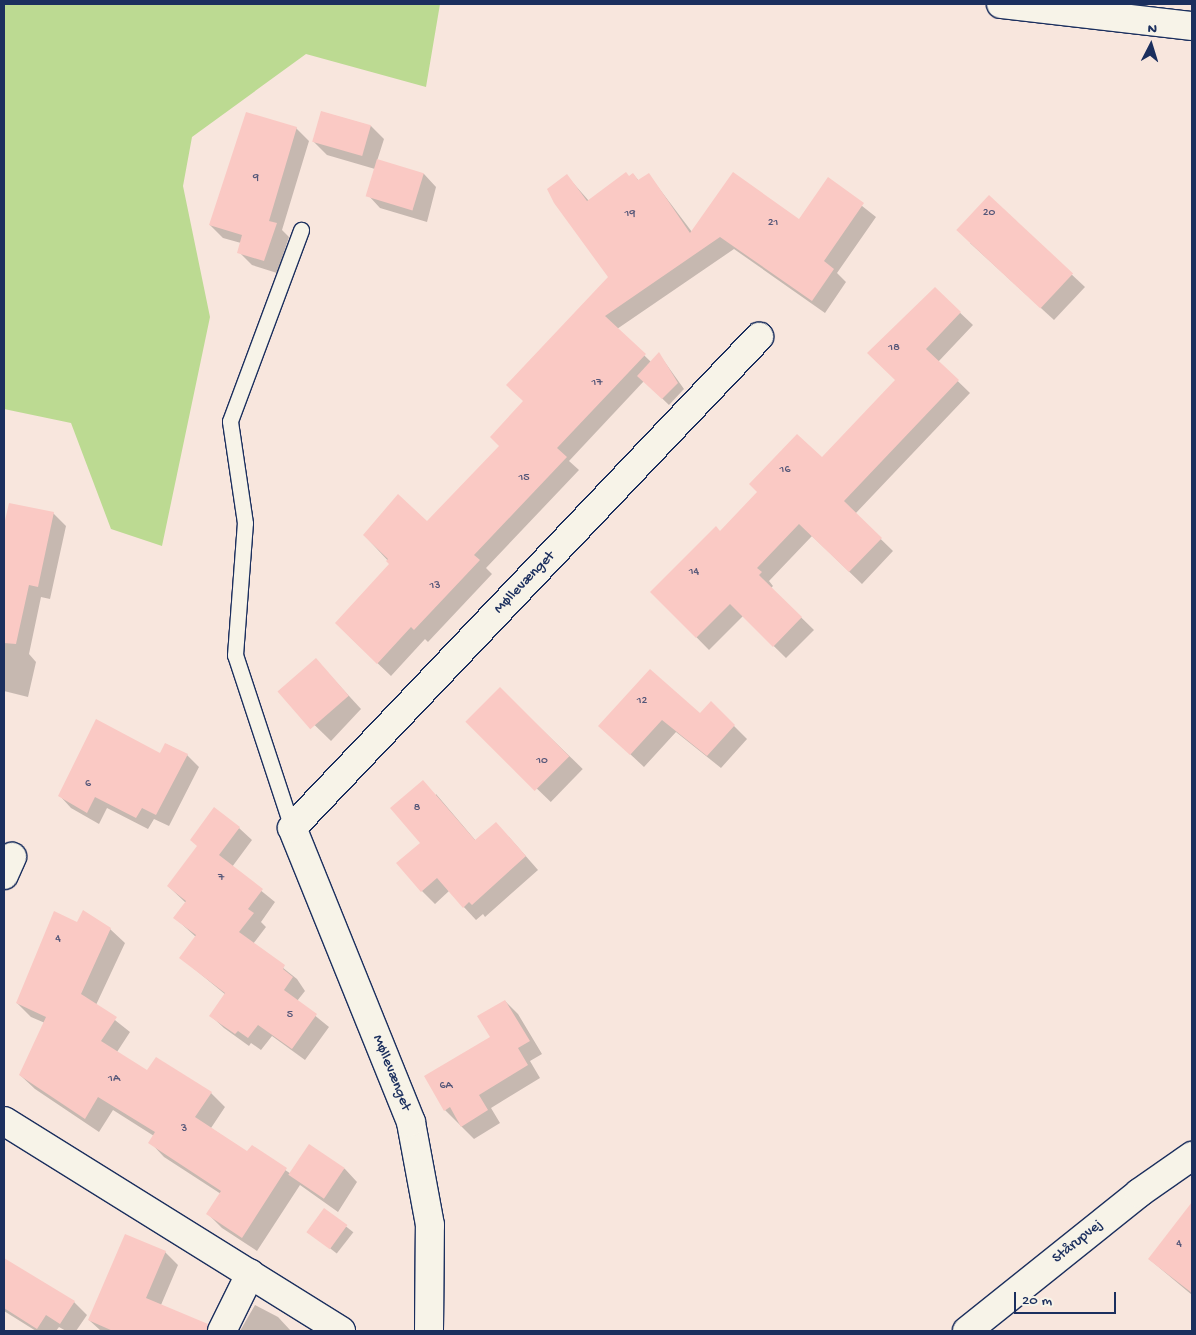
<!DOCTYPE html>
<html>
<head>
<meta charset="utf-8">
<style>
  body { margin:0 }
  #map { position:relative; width:1196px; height:1335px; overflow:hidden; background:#f8e6dd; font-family:"Gochi Hand",sans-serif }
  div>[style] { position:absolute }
  .green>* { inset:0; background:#bcda92 }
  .shadow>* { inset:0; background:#0003; transform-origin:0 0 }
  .building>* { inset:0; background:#fac9c4; transform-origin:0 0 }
  .roads { filter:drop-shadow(1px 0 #1b2f5e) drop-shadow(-1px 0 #1b2f5e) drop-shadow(0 1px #1b2f5e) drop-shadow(0 -1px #1b2f5e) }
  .service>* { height:15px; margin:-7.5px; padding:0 7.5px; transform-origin:7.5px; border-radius:7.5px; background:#f7f3e8 }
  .minor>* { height:28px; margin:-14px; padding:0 14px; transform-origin:14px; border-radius:14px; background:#f7f3e8 }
  .tertiary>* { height:28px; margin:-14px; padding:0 14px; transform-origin:14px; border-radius:14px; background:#f7f3e8 }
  span { translate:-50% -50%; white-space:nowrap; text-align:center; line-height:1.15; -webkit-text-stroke:5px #f7f3e8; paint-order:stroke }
  .number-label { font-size:12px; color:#535678 }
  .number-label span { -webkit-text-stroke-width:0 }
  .street-label { font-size:15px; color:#1b2f5e }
  .frame { position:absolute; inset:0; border:5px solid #1b2f5e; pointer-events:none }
  .north { position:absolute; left:1126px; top:20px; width:50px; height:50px; -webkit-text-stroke:4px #f7f3e8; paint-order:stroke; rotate:5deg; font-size:14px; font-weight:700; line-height:20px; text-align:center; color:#1b2f5e }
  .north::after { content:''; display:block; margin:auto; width:18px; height:22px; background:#1b2f5e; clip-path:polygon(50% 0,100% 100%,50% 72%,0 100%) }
  .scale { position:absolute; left:1014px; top:1292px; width:102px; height:22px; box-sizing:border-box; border:2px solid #1b2f5e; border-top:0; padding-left:6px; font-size:15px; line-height:18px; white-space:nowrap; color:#1b2f5e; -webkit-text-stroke:4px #f7f3e8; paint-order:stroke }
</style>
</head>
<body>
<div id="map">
  <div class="green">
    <div style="clip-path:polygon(4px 4px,440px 4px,426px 87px,306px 54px,192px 137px,183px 186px,210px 317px,162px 546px,111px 529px,71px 423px,4px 409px)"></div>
  </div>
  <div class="shadow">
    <div style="clip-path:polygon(322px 112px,371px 126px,384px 139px,377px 161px,424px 174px,436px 187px,427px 222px,380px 208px,368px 195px,375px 169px,327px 155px,314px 142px)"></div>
    <div style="clip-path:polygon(296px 128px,309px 141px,282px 230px,289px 237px,277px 273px,252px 265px,239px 252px,241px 243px,223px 238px,210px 225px)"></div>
    <div style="clip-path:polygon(633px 174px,639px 181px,649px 175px,692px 232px,799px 220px,828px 179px,876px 217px,837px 273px,846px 282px,825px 313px,734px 249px,617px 329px,651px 362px,659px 354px,684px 389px,669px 405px,644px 381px,569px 461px,579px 470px,486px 568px,492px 574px,428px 642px,425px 639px,391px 676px,349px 636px,391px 564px,364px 535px,398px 496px,427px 523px,501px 446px,525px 402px,610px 278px,567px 176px,589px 201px)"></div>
    <div style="clip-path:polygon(989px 197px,1085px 287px,1054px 320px,970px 243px)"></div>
    <div style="clip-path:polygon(935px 289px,973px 325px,938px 362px,970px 393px,855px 514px,893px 551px,862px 584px,812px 536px,769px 581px,773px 586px,771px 588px,814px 630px,786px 658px,743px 616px,709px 650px,652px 592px,720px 532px,822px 459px,896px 381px)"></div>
    <div style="clip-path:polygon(10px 504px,53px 513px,66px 526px,50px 599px,41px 597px,29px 654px,36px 662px,28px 697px,4px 691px,4px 531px)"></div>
    <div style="clip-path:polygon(316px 660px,361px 709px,331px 741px,296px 707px)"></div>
    <div style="left:500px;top:689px;width:115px;height:46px;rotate:44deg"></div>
    <div style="clip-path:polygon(711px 703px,747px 739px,721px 768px,676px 732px,644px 767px,600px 726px,700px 715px)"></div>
    <div style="clip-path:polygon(166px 744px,187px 755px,199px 767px,169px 826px,154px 819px,148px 829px,107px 808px,99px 824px,71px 808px,60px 796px,160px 754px)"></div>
    <div style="clip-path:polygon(436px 794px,476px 841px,509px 837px,538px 870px,485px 917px,483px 914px,476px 920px,449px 891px,435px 904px,422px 891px,422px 843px)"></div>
    <div style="clip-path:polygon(239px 828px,252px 840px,232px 867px,275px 902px,261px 922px,266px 927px,253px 944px,297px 979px,305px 991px,297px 1001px,329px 1027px,305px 1060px,272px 1036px,261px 1050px,251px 1043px,249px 1046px,224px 1028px,211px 1016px,226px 995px,181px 958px,196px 937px,175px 918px,186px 903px,168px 886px)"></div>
    <div style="clip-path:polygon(78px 924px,110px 929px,125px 943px,96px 1005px,130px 1032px,117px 1052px,147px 1072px,211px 1093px,225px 1107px,211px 1128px,248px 1153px,252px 1147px,291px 1174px,309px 1146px,345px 1169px,357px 1182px,338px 1212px,300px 1185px,257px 1251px,222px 1228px,208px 1214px,221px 1194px,164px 1157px,150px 1142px,154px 1136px,113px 1110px,99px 1132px,35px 1089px,20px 1075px,45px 1023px,31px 1017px,17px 1003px)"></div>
    <div style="clip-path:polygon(505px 1001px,518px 1014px,542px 1054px,530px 1061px,540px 1078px,491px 1108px,500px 1123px,474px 1139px,445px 1110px,492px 1037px)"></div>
    <div style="left:325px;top:1210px;width:36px;height:27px;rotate:38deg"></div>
    <div style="clip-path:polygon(1187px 1211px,1192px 1215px,1192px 1295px,1149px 1259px)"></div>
    <div style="clip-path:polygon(165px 1252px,178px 1265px,161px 1305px,207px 1325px,213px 1331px,101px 1331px,89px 1320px)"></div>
    <div style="clip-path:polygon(4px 1259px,74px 1302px,87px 1315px,76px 1331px,66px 1331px,59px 1327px,56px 1331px,36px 1331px,4px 1311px)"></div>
    <div style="clip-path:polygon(255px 1305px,278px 1317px,291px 1331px,240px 1331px)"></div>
  </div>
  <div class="building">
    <div style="left:321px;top:111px;width:52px;height:32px;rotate:16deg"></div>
    <div style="clip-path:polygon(246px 112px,297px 127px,269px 221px,277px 223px,264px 261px,237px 253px,242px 235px,209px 225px)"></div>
    <div style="left:377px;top:159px;width:49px;height:39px;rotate:17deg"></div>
    <div style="clip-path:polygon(626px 172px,629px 176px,633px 173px,638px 180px,649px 173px,690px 233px,733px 172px,799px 219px,828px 177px,864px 203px,824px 261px,834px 269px,812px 301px,720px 237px,605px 316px,646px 354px,557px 448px,567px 457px,474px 555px,480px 560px,414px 630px,411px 627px,377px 664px,335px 623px,389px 564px,386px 561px,388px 559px,363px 535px,398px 494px,427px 521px,499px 446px,490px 437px,523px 401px,506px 385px,608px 277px,554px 203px,547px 189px,567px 174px,587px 201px)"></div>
    <div style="left:989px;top:195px;width:115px;height:48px;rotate:43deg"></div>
    <div style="clip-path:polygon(935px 287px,961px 312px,926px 349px,959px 380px,844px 501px,882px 538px,849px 572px,799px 524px,757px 568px,762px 572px,759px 575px,802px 617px,773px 647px,730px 604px,696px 638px,650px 592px,716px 526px,720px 531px,757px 492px,749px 484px,797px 434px,822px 457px,895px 380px,867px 353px)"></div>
    <div style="clip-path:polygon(659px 352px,678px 383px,662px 399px,637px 376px)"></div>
    <div style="clip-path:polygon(9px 503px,54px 512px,38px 587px,29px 585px,16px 644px,4px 643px,4px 525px)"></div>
    <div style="left:316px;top:658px;width:50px;height:51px;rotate:49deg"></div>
    <div style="clip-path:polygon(650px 669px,700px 713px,711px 701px,735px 725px,707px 756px,662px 720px,630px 755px,598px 726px)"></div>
    <div style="left:500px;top:687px;width:98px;height:49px;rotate:45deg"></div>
    <div style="clip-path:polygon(96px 719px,160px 753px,165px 743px,188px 754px,156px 815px,142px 808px,136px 818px,95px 797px,87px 813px,58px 796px)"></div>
    <div style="clip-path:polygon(423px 780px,475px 840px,496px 822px,526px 856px,472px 905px,469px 902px,463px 908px,437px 878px,421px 892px,396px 863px,420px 843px,390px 808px)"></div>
    <div style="clip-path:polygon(214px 807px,240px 827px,219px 855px,263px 889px,248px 909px,254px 913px,239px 932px,285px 965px,283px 969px,293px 977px,284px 990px,317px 1014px,292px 1049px,258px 1025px,248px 1038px,238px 1031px,235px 1034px,209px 1016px,225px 993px,179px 958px,196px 935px,173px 918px,186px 901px,167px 886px,197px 846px,190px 840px)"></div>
    <div style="clip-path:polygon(83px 910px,111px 928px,81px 994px,117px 1017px,101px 1041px,147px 1070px,156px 1057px,212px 1092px,195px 1117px,247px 1151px,252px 1145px,287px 1168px,242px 1238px,206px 1214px,221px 1191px,148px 1143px,155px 1132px,98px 1097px,85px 1119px,19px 1075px,46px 1017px,16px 1003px,54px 911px,77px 922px)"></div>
    <div style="clip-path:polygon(505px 1000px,530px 1041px,518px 1048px,528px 1065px,479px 1095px,488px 1110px,461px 1127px,450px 1107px,444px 1111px,424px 1076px,490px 1037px,477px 1016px)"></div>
    <div style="left:309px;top:1144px;width:43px;height:37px;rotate:34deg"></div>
    <div style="clip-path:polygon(1192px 1202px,1192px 1293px,1148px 1259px)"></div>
    <div style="left:324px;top:1208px;width:29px;height:30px;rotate:36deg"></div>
    <div style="clip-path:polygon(125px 1234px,166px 1251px,146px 1298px,208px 1324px,206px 1331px,113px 1331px,88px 1320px)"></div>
    <div style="clip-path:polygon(4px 1258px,75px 1301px,60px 1324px,46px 1315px,37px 1329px,4px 1308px)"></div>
  </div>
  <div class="roads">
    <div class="service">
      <div style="left:292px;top:828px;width:182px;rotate:-108.2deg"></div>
      <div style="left:235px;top:655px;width:132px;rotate:-85.7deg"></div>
      <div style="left:245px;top:523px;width:103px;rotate:-98.4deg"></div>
      <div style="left:230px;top:421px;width:204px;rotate:-69.6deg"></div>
    </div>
    <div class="minor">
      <div style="left:4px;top:875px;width:20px;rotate:-66deg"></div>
      <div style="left:4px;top:1121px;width:397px;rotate:31.9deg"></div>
      <div style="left:222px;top:1331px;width:64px;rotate:-63.8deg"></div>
      <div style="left:429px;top:1331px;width:106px;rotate:-89.5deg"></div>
      <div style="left:430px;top:1225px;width:105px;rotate:-100.5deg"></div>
      <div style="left:411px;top:1122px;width:317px;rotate:-112deg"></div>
      <div style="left:292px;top:828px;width:678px;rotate:-46.44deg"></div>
    </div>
    <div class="tertiary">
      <div style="left:1001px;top:4px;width:192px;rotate:6.6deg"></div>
      <div style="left:967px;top:1331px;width:221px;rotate:-38.7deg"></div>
      <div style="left:1139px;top:1193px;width:65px;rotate:-34.9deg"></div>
    </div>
  </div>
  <div class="number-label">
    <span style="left:256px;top:179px">9</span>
    <span style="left:989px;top:214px">20</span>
    <span style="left:630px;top:215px">19</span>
    <span style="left:773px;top:224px">21</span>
    <span style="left:894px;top:349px">18</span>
    <span style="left:597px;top:384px">17</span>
    <span style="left:785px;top:471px">16</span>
    <span style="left:524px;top:479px">15</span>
    <span style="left:694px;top:573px">14</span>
    <span style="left:435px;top:587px">13</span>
    <span style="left:642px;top:702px">12</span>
    <span style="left:542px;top:762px">10</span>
    <span style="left:88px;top:785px">6</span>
    <span style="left:417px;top:809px">8</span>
    <span style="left:221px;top:879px">7</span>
    <span style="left:58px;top:940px">4</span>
    <span style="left:290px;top:1016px">5</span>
    <span style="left:114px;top:1080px">1A</span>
    <span style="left:446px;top:1087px">6A</span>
    <span style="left:184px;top:1130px">3</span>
    <span style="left:1179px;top:1245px">4</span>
  </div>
  <div class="street-label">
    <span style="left:525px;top:583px;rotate:-46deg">Møllevænget</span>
    <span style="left:391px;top:1073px;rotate:68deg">Møllevænget</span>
    <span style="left:1078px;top:1242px;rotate:-39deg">Stårupvej</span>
  </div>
  <div class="frame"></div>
  <div class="north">N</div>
  <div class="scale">20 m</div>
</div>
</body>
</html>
